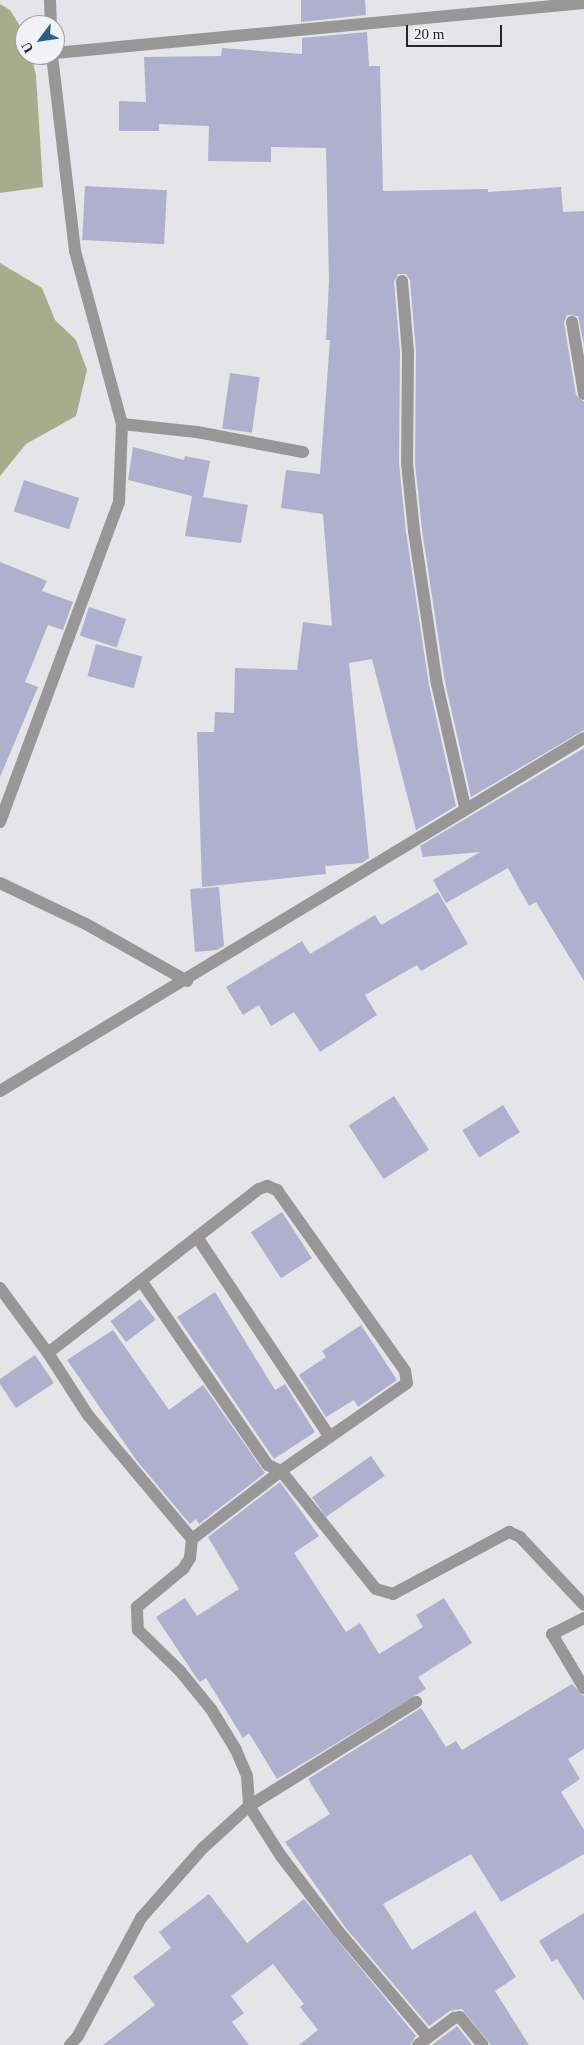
<!DOCTYPE html>
<html>
<head>
<meta charset="utf-8">
<style>
  body { margin:0 }
  #map { position:relative; width:584px; height:2045px; overflow:hidden; background:#e4e4e9; font-family:Georgia,serif }
  div>[style] { position:absolute }
  .forest>* { inset:0; background:#a7ad8c }
  .building>* { inset:0; background:#b1afce; transform-origin:0 0 }
  .minor>* { height:12px; margin:-6px; padding:0 6px; transform-origin:6px; border-radius:6px; background:#989697 }
  span { translate:-50% -50%; white-space:nowrap; text-align:center; line-height:1.15; -webkit-text-stroke:5px #f1f1f6; paint-order:stroke }
  .north { position:absolute; left:15px; top:15px; width:50px; height:50px; box-sizing:border-box; background:#f1f1f6; border:1px solid #a0a0a4; border-radius:50%; rotate:239deg; font-size:14px; font-weight:700; line-height:20px; text-align:center; color:#262628 }
  .north::after { content:''; display:block; margin:auto; width:18px; height:22px; background:#2b607c; clip-path:polygon(50% 0,100% 100%,50% 72%,0 100%) }
  .scale { position:absolute; left:406px; top:25px; width:96px; height:22px; box-sizing:border-box; border:2px solid #262628; border-top:0; padding-left:6px; font-size:15px; line-height:18px; white-space:nowrap; color:#262628; -webkit-text-stroke:4px #f1f1f6; paint-order:stroke }
</style>
</head>
<body>
<div id="map">
  <div class="forest">
    <div style="clip-path:polygon(0 4px,10px 10px,25px 34px,25px 55px,31px 55px,36px 75px,43px 187px,0 193px)"></div>
    <div style="clip-path:polygon(0 263px,42px 288px,55px 320px,76px 340px,87px 370px,76px 416px,26px 444px,0 476px)"></div>
  </div>
  <div class="building">
    <div style="clip-path:polygon(301px 0,365px 0,366px 15px,301px 22px)"></div>
    <div style="clip-path:polygon(367px 32px,369px 66px,380px 66px,383px 191px,488px 189px,488px 192px,561px 187px,563px 212px,584px 211px,584px 345px,578px 316px,567px 315px,564px 323px,576px 395px,584px 402px,584px 730px,471px 797px,445px 682px,422px 530px,415px 463px,416px 352px,410px 280px,406px 274px,398px 274px,394px 282px,400px 352px,399px 463px,406px 532px,429px 685px,456px 806px,416px 830px,372px 659px,349px 663px,369px 858px,362px 863px,325px 866px,326px 874px,202px 887px,197px 732px,214px 732px,215px 712px,234px 713px,235px 668px,297px 670px,303px 622px,332px 626px,323px 514px,281px 508px,286px 470px,320px 474px,330px 340px,326px 340px,329px 281px,326px 148px,271px 147px,271px 162px,208px 161px,209px 126px,159px 124px,159px 131px,119px 131px,119px 101px,146px 102px,144px 57px,221px 56px,222px 48px,302px 54px,302px 38px)"></div>
    <div style="left:85px;top:186px;width:82px;height:54px;rotate:3deg"></div>
    <div style="left:230px;top:373px;width:30px;height:56px;rotate:8deg"></div>
    <div style="clip-path:polygon(133px 447px,184px 460px,185px 456px,210px 461px,203px 497px,248px 505px,241px 543px,185px 536px,192px 496px,128px 480px)"></div>
    <div style="left:24px;top:480px;width:58px;height:33px;rotate:18deg"></div>
    <div style="clip-path:polygon(0 562px,47px 581px,42px 591px,73px 602px,63px 630px,48px 625px,25px 682px,38px 687px,0 777px)"></div>
    <div style="left:89px;top:607px;width:39px;height:30px;rotate:18deg"></div>
    <div style="left:96px;top:644px;width:48px;height:33px;rotate:15deg"></div>
    <div style="clip-path:polygon(584px 748px,584px 981px,536px 902px,529px 906px,508px 868px,446px 903px,433px 880px,480px 852px,423px 857px,420px 846px)"></div>
    <div style="clip-path:polygon(219px 887px,224px 946px,217px 950px,195px 952px,190px 889px)"></div>
    <div style="clip-path:polygon(438px 892px,468px 944px,421px 971px,417px 965px,365px 995px,377px 1015px,320px 1052px,294px 1012px,271px 1026px,259px 1005px,243px 1015px,226px 987px,302px 941px,310px 954px,375px 915px,381px 925px)"></div>
    <div style="left:394px;top:1096px;width:64px;height:54px;rotate:57deg"></div>
    <div style="left:503px;top:1105px;width:32px;height:48px;rotate:58deg"></div>
    <div style="left:282px;top:1212px;width:55px;height:37px;rotate:57deg"></div>
    <div style="clip-path:polygon(215px 1292px,275px 1390px,285px 1384px,315px 1432px,274px 1459px,177px 1317px)"></div>
    <div style="left:140px;top:1299px;width:26px;height:37px;rotate:53deg"></div>
    <div style="clip-path:polygon(361px 1325px,397px 1380px,358px 1407px,354px 1400px,326px 1417px,299px 1375px,326px 1357px,322px 1351px)"></div>
    <div style="clip-path:polygon(113px 1330px,169px 1410px,203px 1385px,265px 1473px,199px 1524px,196px 1519px,190px 1524px,137px 1461px,67px 1360px)"></div>
    <div style="clip-path:polygon(35px 1355px,54px 1383px,16px 1408px,0 1384px,0 1379px)"></div>
    <div style="left:371px;top:1456px;width:24px;height:72px;rotate:55deg"></div>
    <div style="clip-path:polygon(280px 1482px,319px 1536px,294px 1553px,346px 1632px,360px 1623px,379px 1654px,423px 1627px,416px 1615px,444px 1598px,472px 1643px,418px 1677px,426px 1689px,277px 1779px,249px 1733px,243px 1738px,206px 1678px,200px 1682px,196px 1677px,156px 1617px,185px 1598px,197px 1616px,239px 1589px,208px 1537px)"></div>
    <div style="clip-path:polygon(572px 1684px,584px 1696px,584px 1749px,568px 1759px,580px 1779px,561px 1792px,584px 1830px,584px 1854px,501px 1902px,471px 1854px,383px 1904px,412px 1950px,475px 1911px,516px 1977px,495px 1991px,529px 2045px,491px 2045px,462px 2009px,450px 2011px,429px 2026px,345px 1927px,285px 1842px,330px 1814px,308px 1779px,421px 1708px,446px 1747px,456px 1741px,462px 1750px)"></div>
    <div style="clip-path:polygon(209px 1894px,247px 1943px,304px 1899px,416px 2036px,410px 2045px,299px 2045px,318px 2030px,300px 2007px,304px 2004px,273px 1964px,231px 1996px,244px 2013px,232px 2022px,249px 2045px,103px 2045px,155px 2005px,133px 1977px,171px 1948px,159px 1932px)"></div>
    <div style="clip-path:polygon(584px 1913px,584px 2001px,557px 1959px,552px 1962px,539px 1941px)"></div>
    <div style="clip-path:polygon(457px 2026px,472px 2045px,432px 2045px)"></div>
  </div>
  <div class="minor">
    <div style="left:50px;top:0;width:25px;rotate:88deg"></div>
    <div style="left:55px;top:53px;width:531px;rotate:-5.4deg"></div>
    <div style="left:402px;top:281px;width:71px;rotate:85.2deg"></div>
    <div style="left:408px;top:352px;width:111px;rotate:90.5deg"></div>
    <div style="left:407px;top:463px;width:68px;rotate:84.1deg"></div>
    <div style="left:414px;top:531px;width:155px;rotate:81.5deg"></div>
    <div style="left:437px;top:684px;width:126px;rotate:77.2deg"></div>
    <div style="left:572px;top:322px;width:73px;rotate:80.5deg"></div>
    <div style="left:122px;top:424px;width:75px;rotate:6.1deg"></div>
    <div style="left:197px;top:432px;width:108px;rotate:10.7deg"></div>
    <div style="left:0;top:822px;width:341px;rotate:-69.6deg"></div>
    <div style="left:119px;top:502px;width:78px;rotate:-87.8deg"></div>
    <div style="left:122px;top:424px;width:179px;rotate:-105.2deg"></div>
    <div style="left:75px;top:251px;width:197px;rotate:-96.7deg"></div>
    <div style="left:0;top:883px;width:95px;rotate:25.5deg"></div>
    <div style="left:86px;top:924px;width:116px;rotate:29.4deg"></div>
    <div style="left:0;top:1091px;width:682px;rotate:-31.15deg"></div>
    <div style="left:197px;top:1237px;width:240px;rotate:56.4deg"></div>
    <div style="left:142px;top:1282px;width:222px;rotate:55.5deg"></div>
    <div style="left:268px;top:1465px;width:14px;rotate:25deg"></div>
    <div style="left:281px;top:1471px;width:151px;rotate:51.2deg"></div>
    <div style="left:376px;top:1589px;width:18px;rotate:16deg"></div>
    <div style="left:393px;top:1594px;width:132px;rotate:-28.1deg"></div>
    <div style="left:509px;top:1532px;width:12px;rotate:24deg"></div>
    <div style="left:520px;top:1537px;width:93px;rotate:46.7deg"></div>
    <div style="left:0;top:1288px;width:81px;rotate:53.6deg"></div>
    <div style="left:48px;top:1353px;width:74px;rotate:57.2deg"></div>
    <div style="left:88px;top:1415px;width:162px;rotate:50deg"></div>
    <div style="left:192px;top:1539px;width:19px;rotate:96deg"></div>
    <div style="left:190px;top:1558px;width:13px;rotate:122deg"></div>
    <div style="left:183px;top:1569px;width:60px;rotate:140.4deg"></div>
    <div style="left:137px;top:1607px;width:23px;rotate:88deg"></div>
    <div style="left:138px;top:1630px;width:59px;rotate:44.3deg"></div>
    <div style="left:180px;top:1671px;width:49px;rotate:50.8deg"></div>
    <div style="left:211px;top:1709px;width:48px;rotate:58.6deg"></div>
    <div style="left:236px;top:1750px;width:28px;rotate:67deg"></div>
    <div style="left:247px;top:1776px;width:30px;rotate:86deg"></div>
    <div style="left:249px;top:1806px;width:59px;rotate:57.4deg"></div>
    <div style="left:281px;top:1856px;width:96px;rotate:52.7deg"></div>
    <div style="left:339px;top:1932px;width:136px;rotate:49.8deg"></div>
    <div style="left:48px;top:1353px;width:267px;rotate:-37.9deg"></div>
    <div style="left:259px;top:1189px;width:9px;rotate:-21deg"></div>
    <div style="left:267px;top:1186px;width:11px;rotate:22deg"></div>
    <div style="left:277px;top:1190px;width:222px;rotate:54.7deg"></div>
    <div style="left:405px;top:1371px;width:12px;rotate:81deg"></div>
    <div style="left:407px;top:1383px;width:154px;rotate:145.1deg"></div>
    <div style="left:281px;top:1471px;width:112px;rotate:142.6deg"></div>
    <div style="left:584px;top:1618px;width:36px;rotate:153deg"></div>
    <div style="left:552px;top:1634px;width:63px;rotate:59.3deg"></div>
    <div style="left:70px;top:2045px;width:12px;rotate:-48deg"></div>
    <div style="left:78px;top:2036px;width:134px;rotate:-61.9deg"></div>
    <div style="left:141px;top:1918px;width:94px;rotate:-48.5deg"></div>
    <div style="left:203px;top:1848px;width:62px;rotate:-42.4deg"></div>
    <div style="left:249px;top:1806px;width:197px;rotate:-31.9deg"></div>
    <div style="left:418px;top:2045px;width:45px;rotate:-36.9deg"></div>
    <div style="left:454px;top:2018px;width:6px;rotate:-9deg"></div>
    <div style="left:460px;top:2017px;width:36px;rotate:51deg"></div>
  </div>
  <div class="north">U</div>
  <div class="scale">20 m</div>
</div>
</body>
</html>
